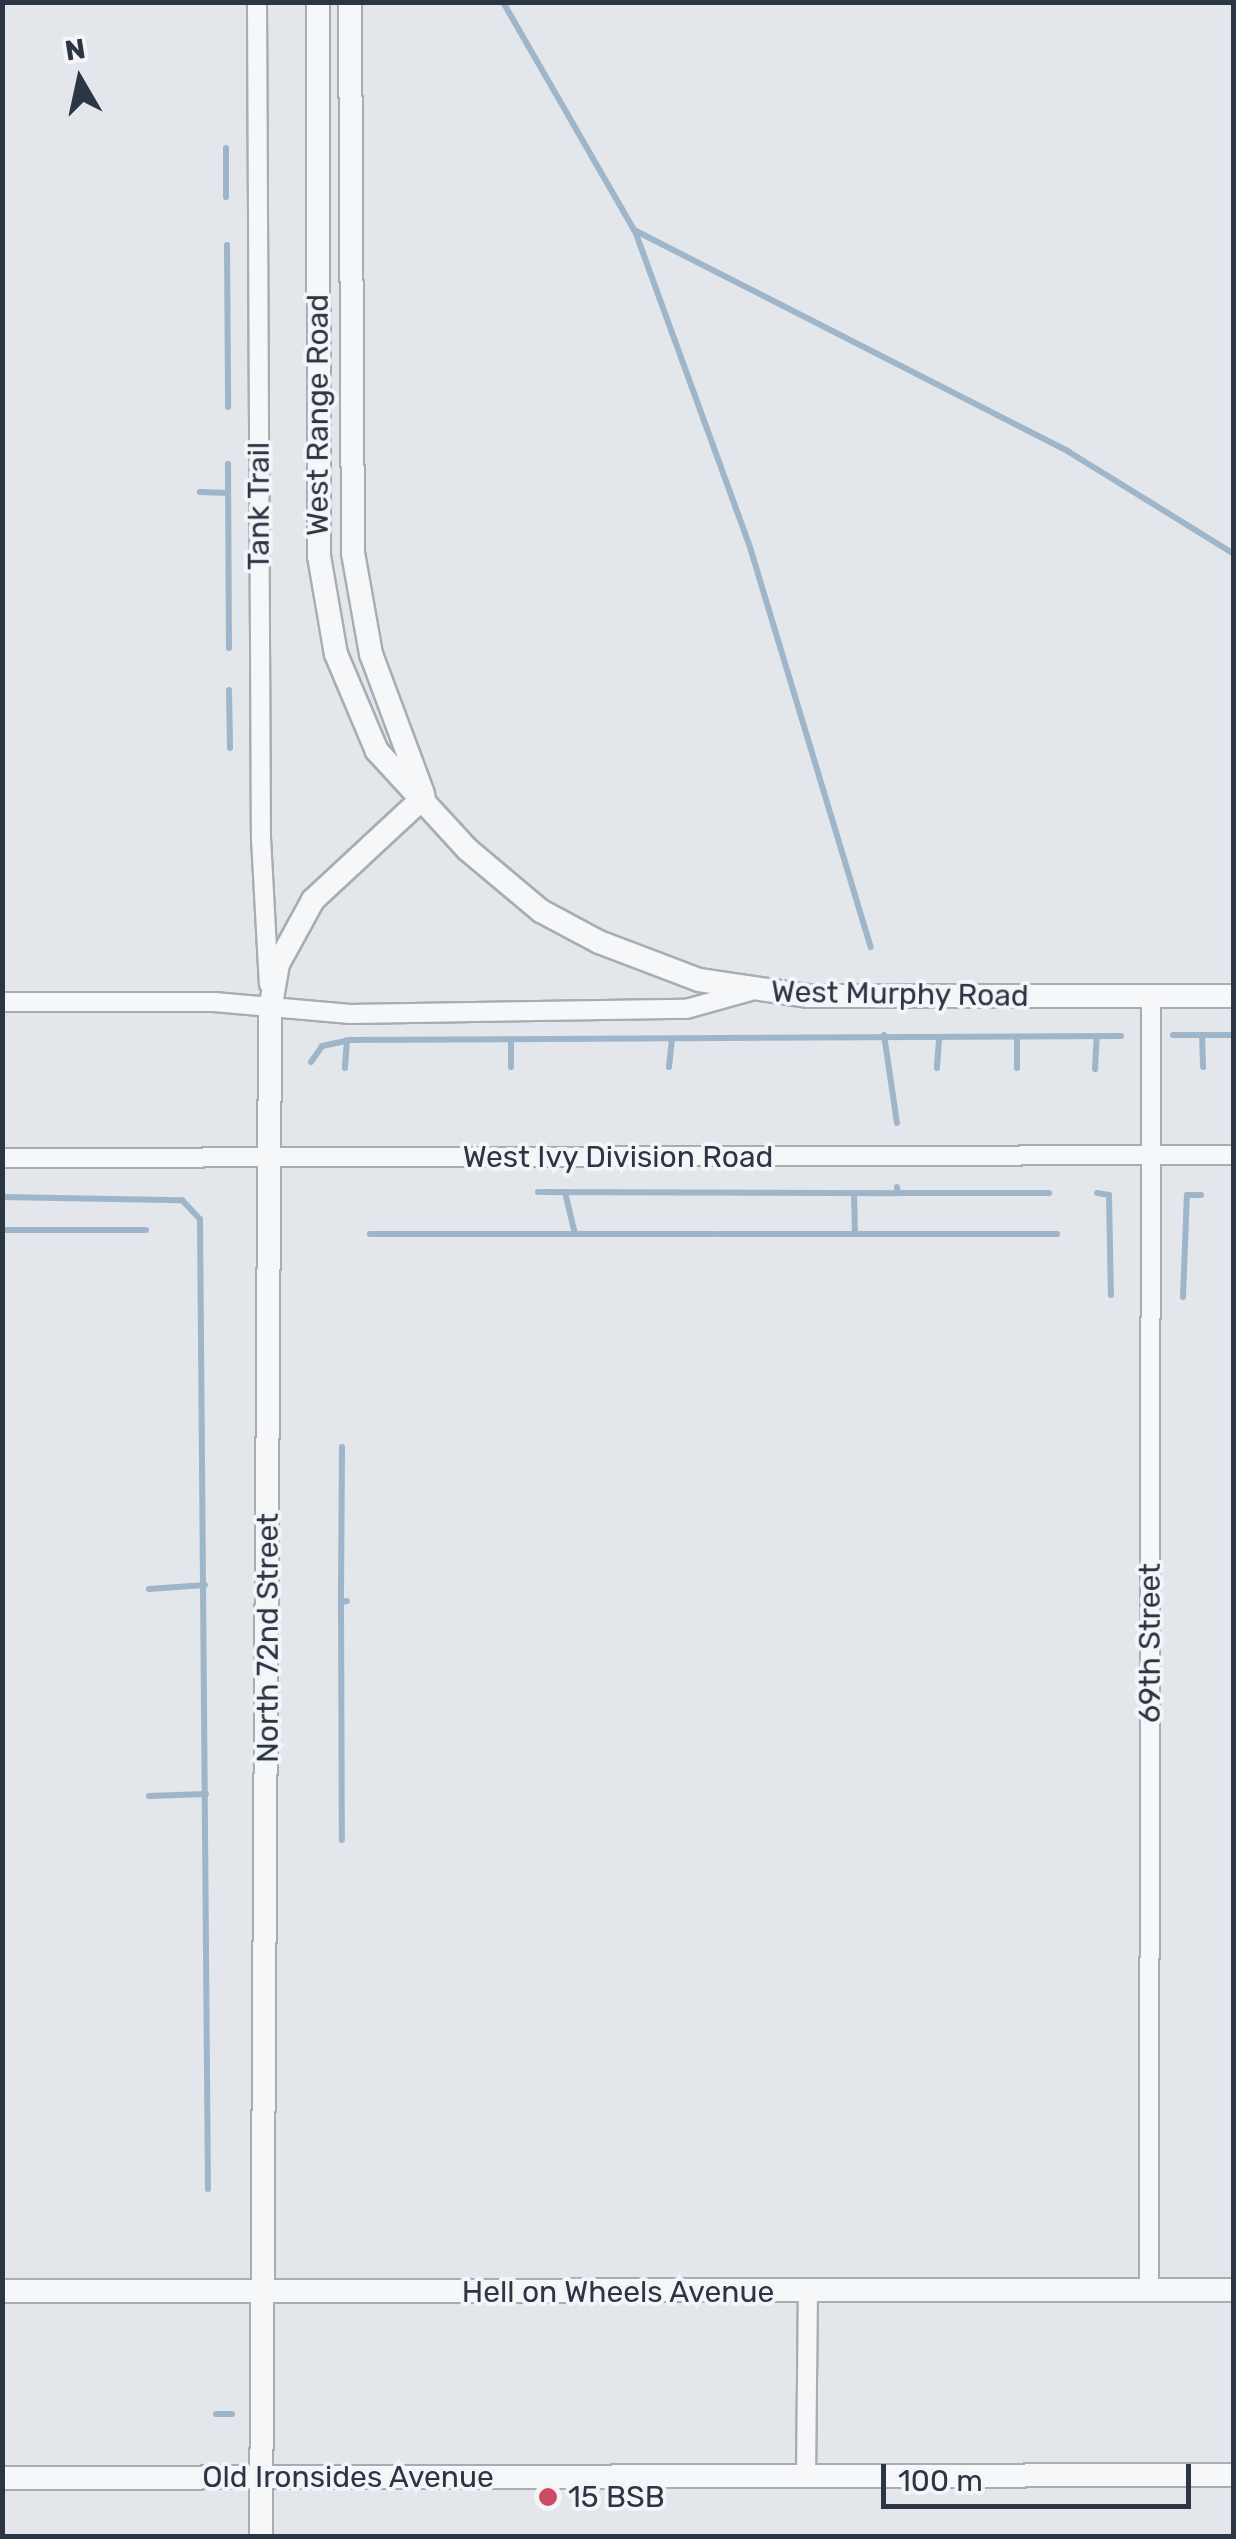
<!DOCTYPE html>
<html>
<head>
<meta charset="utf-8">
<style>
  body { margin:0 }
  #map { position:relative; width:1236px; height:2539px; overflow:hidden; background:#e3e6eb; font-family:Rubik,sans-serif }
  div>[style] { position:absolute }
  .stream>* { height:6px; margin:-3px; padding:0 3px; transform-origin:3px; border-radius:3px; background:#9fb5ca }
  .roads { filter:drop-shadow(2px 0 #a8adb5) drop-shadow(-2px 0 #a8adb5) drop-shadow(0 2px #a8adb5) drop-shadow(0 -2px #a8adb5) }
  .minor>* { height:18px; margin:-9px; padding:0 9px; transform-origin:9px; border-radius:9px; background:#f6f7f9 }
  .tertiary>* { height:22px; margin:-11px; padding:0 11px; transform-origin:11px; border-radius:11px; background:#f6f7f9 }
  .dots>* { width:28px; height:28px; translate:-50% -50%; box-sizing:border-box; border:5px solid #f3f5f8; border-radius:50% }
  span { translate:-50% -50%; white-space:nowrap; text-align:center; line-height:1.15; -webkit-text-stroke:8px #f3f5f8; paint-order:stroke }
  .street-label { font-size:30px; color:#2b3543 }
  .poi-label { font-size:30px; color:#2b3543 }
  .left { translate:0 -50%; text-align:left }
  .frame { position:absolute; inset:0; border:5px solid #2b3543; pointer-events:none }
  .north { position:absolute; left:30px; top:30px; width:100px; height:100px; -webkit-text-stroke:8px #f3f5f8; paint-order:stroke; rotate:351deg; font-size:28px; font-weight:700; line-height:40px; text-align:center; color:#2b3543 }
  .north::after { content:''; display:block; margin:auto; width:35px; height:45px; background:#2b3543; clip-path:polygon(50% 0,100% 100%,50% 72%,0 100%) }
  .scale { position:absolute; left:881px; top:2464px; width:310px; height:45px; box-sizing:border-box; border:5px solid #2b3543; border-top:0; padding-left:12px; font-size:30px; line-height:35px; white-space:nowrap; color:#2b3543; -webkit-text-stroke:8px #f3f5f8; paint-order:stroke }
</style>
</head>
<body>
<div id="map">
  <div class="stream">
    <div style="left:503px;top:2px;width:263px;rotate:60.1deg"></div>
    <div style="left:634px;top:230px;width:488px;rotate:27deg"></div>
    <div style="left:1069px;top:452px;width:194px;rotate:31.7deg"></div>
    <div style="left:226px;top:148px;width:49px;rotate:90deg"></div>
    <div style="left:635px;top:231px;width:333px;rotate:70deg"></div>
    <div style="left:749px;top:544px;width:421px;rotate:73.2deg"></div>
    <div style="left:227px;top:245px;width:162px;rotate:89.6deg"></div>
    <div style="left:228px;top:464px;width:184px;rotate:89.7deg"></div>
    <div style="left:200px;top:492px;width:28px;rotate:2deg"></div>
    <div style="left:229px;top:690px;width:58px;rotate:89deg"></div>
    <div style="left:884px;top:1035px;width:89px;rotate:81.6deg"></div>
    <div style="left:1173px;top:1035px;width:61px"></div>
    <div style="left:1202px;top:1035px;width:32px;rotate:88deg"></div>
    <div style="left:311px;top:1062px;width:19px;rotate:-55deg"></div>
    <div style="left:322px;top:1046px;width:30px;rotate:-12deg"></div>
    <div style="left:351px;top:1040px;width:770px;rotate:-0.3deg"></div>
    <div style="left:511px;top:1067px;width:28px;rotate:-90deg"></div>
    <div style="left:669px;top:1067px;width:28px;rotate:-84deg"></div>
    <div style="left:345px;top:1068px;width:28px;rotate:-86deg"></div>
    <div style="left:937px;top:1068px;width:31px;rotate:-86deg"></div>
    <div style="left:1017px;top:1068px;width:31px;rotate:-90deg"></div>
    <div style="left:1095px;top:1069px;width:33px;rotate:-87deg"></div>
    <div style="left:897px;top:1187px;width:6px;rotate:81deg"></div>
    <div style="left:898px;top:1193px;width:151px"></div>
    <div style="left:538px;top:1192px;width:360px;rotate:0.2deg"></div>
    <div style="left:1097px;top:1193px;width:12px;rotate:9deg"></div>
    <div style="left:1109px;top:1195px;width:100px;rotate:88.9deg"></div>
    <div style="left:2px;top:1197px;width:180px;rotate:1deg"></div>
    <div style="left:182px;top:1200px;width:26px;rotate:47deg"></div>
    <div style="left:200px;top:1219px;width:970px;rotate:89.53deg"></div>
    <div style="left:2px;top:1230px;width:144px"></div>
    <div style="left:370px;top:1234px;width:205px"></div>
    <div style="left:575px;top:1234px;width:43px;rotate:-103.4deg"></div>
    <div style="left:575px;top:1234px;width:137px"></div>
    <div style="left:715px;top:1234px;width:140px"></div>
    <div style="left:855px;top:1234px;width:41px;rotate:-91.4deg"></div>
    <div style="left:855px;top:1234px;width:202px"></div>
    <div style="left:1183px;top:1297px;width:102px;rotate:-87.8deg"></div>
    <div style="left:1187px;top:1195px;width:14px"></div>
    <div style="left:342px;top:1447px;width:155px;rotate:90.4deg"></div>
    <div style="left:341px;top:1602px;width:6px;rotate:-9deg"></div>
    <div style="left:149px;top:1589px;width:56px;rotate:-4.1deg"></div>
    <div style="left:341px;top:1602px;width:238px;rotate:89.8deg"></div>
    <div style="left:149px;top:1796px;width:57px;rotate:-2deg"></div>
    <div style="left:216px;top:2414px;width:16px"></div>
  </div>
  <div class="roads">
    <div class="minor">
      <div style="left:257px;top:2px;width:836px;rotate:89.73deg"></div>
      <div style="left:261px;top:838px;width:146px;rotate:86.9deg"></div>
      <div style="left:2px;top:1002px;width:212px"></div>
      <div style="left:214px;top:1002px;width:137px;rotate:5deg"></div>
      <div style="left:350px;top:1014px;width:336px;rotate:-0.9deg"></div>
      <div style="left:686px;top:1009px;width:67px;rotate:-15.5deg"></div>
      <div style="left:2px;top:1158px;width:1232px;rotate:-0.14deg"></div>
      <div style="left:1149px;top:2289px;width:1293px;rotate:-89.91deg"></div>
      <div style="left:806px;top:2477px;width:185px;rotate:-89.4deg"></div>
    </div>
    <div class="tertiary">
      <div style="left:318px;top:2px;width:554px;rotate:89.9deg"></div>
      <div style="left:319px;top:556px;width:99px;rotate:80.2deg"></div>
      <div style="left:336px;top:654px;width:105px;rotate:67.1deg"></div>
      <div style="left:377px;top:751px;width:133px;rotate:47.4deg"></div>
      <div style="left:467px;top:849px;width:97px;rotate:40deg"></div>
      <div style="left:541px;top:911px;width:66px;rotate:28.1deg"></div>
      <div style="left:599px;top:942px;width:107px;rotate:20.8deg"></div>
      <div style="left:699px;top:980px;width:111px;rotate:8.3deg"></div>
      <div style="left:809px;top:996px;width:425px"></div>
      <div style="left:350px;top:2px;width:551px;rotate:89.69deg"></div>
      <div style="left:353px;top:553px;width:103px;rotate:79.9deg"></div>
      <div style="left:371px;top:654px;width:149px;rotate:69.6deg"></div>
      <div style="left:2px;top:2291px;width:1232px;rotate:-0.05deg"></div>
      <div style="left:2px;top:2478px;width:1232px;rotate:-0.14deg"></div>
      <div style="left:261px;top:2536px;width:1526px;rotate:-89.66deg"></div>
      <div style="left:270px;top:1010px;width:47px;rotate:-80.1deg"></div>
      <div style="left:278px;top:964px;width:73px;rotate:-61.3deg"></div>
      <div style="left:313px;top:900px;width:151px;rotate:-42.9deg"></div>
    </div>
  </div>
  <div class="dots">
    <div style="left:548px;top:2497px;background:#cc4c64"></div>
  </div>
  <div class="street-label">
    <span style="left:318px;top:415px;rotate:-90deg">West Range Road</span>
    <span style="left:259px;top:506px;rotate:-90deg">Tank Trail</span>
    <span style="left:900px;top:994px;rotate:1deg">West Murphy Road</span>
    <span style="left:618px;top:1157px">West Ivy Division Road</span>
    <span style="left:268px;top:1638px;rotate:-90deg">North 72nd Street</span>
    <span style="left:1150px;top:1643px;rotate:-90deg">69th Street</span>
    <span style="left:618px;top:2292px">Hell on Wheels Avenue</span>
    <span style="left:348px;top:2477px">Old Ironsides Avenue</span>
  </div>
  <div class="poi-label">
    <span class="left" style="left:568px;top:2497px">15 BSB</span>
  </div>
  <div class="frame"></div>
  <div class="north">N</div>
  <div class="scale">100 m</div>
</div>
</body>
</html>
